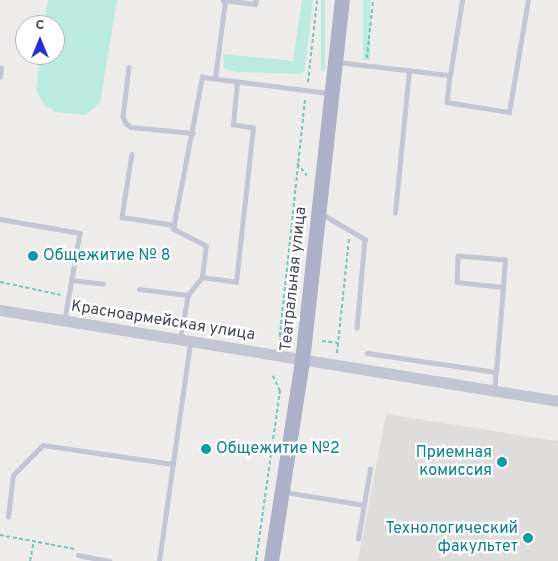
<!DOCTYPE html>
<html>
<head>
<meta charset="utf-8">
<style>
  body { margin:0 }
  #map { position:relative; width:558px; height:561px; overflow:hidden; background:#eeeceb; font-family:Overpass,sans-serif }
  div>[style] { position:absolute }
  .education>* { inset:0; background:#dfdddc }
  .green>* { inset:0; background:#bbeade; transform-origin:0 0 }
  .path>* { height:2px; margin-top:-1px; transform-origin:0; background:repeating-linear-gradient(90deg,#76c4bb 0 4px,transparent 0 6.5px) }
  .service>* { height:4.5px; margin:-2.25px; padding:0 2.25px; transform-origin:2.25px; border-radius:2.25px; background:#c2c5d2 }
  .tertiary>* { height:11px; margin:-5.5px; padding:0 5.5px; transform-origin:5.5px; border-radius:5.5px; background:#c2c5d2 }
  .primary>* { height:15px; margin:-7.5px; padding:0 7.5px; transform-origin:7.5px; border-radius:7.5px; background:#acb0c9 }
  .dots>* { width:14px; height:14px; translate:-50% -50%; box-sizing:border-box; border:2px solid #fff; border-radius:50% }
  span { translate:-50% -50%; white-space:nowrap; text-align:center; line-height:1.15; -webkit-text-stroke:4.5px #fff; paint-order:stroke }
  .culture-label { font-size:16px; color:#0d838f }
  .left { translate:0 -50%; text-align:left }
  .right { translate:-100% -50%; text-align:right }
  .street-label { font-size:16px; color:#454857 }
  .north { position:absolute; left:15px; top:15px; width:50px; height:50px; box-sizing:border-box; background:#fff; border:1px solid #b5b6bc; border-radius:50%; rotate:0deg; font-size:14px; font-weight:700; line-height:20px; text-align:center; color:#454857 }
  .north::after { content:''; display:block; margin:auto; width:18px; height:22px; background:#2632cd; clip-path:polygon(50% 0,100% 100%,50% 72%,0 100%) }
</style>
</head>
<body>
<div id="map">
  <div class="education">
    <div style="clip-path:polygon(386px 414px,558px 441px,558px 561px,358px 561px)"></div>
  </div>
  <div class="green">
    <div style="clip-path:polygon(48px 0,117px 0,100px 103px,85px 115px,55px 112px,44px 104px,36px 91px,40px 55px,55px 55px,55px 25px,44px 25px)"></div>
    <div style="clip-path:polygon(302px 0,313px 0,305px 69px,301px 74px,238px 72px,224px 69px,223px 54px,293px 61px)"></div>
    <div style="left:321px;top:0;width:4px;height:71px"></div>
    <div style="left:363px;top:0;width:7px;height:60px"></div>
  </div>
  <div class="path">
    <div style="left:367px;top:58px;width:58px;rotate:-84.1deg"></div>
    <div style="left:308px;top:82px;width:82px;rotate:-83.7deg"></div>
    <div style="left:297px;top:163px;width:16px;rotate:52deg"></div>
    <div style="left:0;top:282px;width:62px;rotate:12deg"></div>
    <div style="left:280px;top:333px;width:10px;rotate:11deg"></div>
    <div style="left:322px;top:341px;width:17px;rotate:7deg"></div>
    <div style="left:279px;top:343px;width:245px;rotate:-83.9deg"></div>
    <div style="left:337px;top:353px;width:116px;rotate:-84deg"></div>
    <div style="left:0;top:535px;width:76px;rotate:10.6deg"></div>
    <div style="left:30px;top:561px;width:21px;rotate:-79deg"></div>
    <div style="left:256px;top:561px;width:172px;rotate:-82deg"></div>
    <div style="left:280px;top:391px;width:17px;rotate:-115deg"></div>
  </div>
  <div class="service">
    <div style="left:223px;top:0;width:32px;rotate:7deg"></div>
    <div style="left:255px;top:4px;width:4px;rotate:-76deg"></div>
    <div style="left:337px;top:62px;width:114px;rotate:6.6deg"></div>
    <div style="left:450px;top:75px;width:27px;rotate:96deg"></div>
    <div style="left:447px;top:102px;width:63px;rotate:9.2deg"></div>
    <div style="left:509px;top:112px;width:114px;rotate:-80.4deg"></div>
    <div style="left:129px;top:67px;width:50px;rotate:96.8deg"></div>
    <div style="left:123px;top:117px;width:7px;rotate:63deg"></div>
    <div style="left:126px;top:123px;width:6px;rotate:39deg"></div>
    <div style="left:131px;top:127px;width:62px;rotate:5.5deg"></div>
    <div style="left:450px;top:75px;width:76px;rotate:-80.9deg"></div>
    <div style="left:0;top:77px;width:9px;rotate:-84deg"></div>
    <div style="left:215px;top:78px;width:78px;rotate:-82.6deg"></div>
    <div style="left:132px;top:154px;width:64px;rotate:99deg"></div>
    <div style="left:122px;top:217px;width:53px;rotate:8.7deg"></div>
    <div style="left:395px;top:213px;width:143px;rotate:-84.4deg"></div>
    <div style="left:322px;top:214px;width:50px;rotate:30.2deg"></div>
    <div style="left:365px;top:239px;width:89px;rotate:95.1deg"></div>
    <div style="left:0;top:219px;width:81px;rotate:9.9deg"></div>
    <div style="left:80px;top:233px;width:87px;rotate:99.9deg"></div>
    <div style="left:202px;top:277px;width:34px;rotate:8deg"></div>
    <div style="left:236px;top:282px;width:155px;rotate:-83.7deg"></div>
    <div style="left:253px;top:128px;width:20px;rotate:-171deg"></div>
    <div style="left:233px;top:125px;width:43px;rotate:-84.7deg"></div>
    <div style="left:72px;top:280px;width:31px;rotate:7deg"></div>
    <div style="left:139px;top:289px;width:49px;rotate:7deg"></div>
    <div style="left:180px;top:338px;width:44px;rotate:-79.5deg"></div>
    <div style="left:188px;top:295px;width:23px;rotate:-52deg"></div>
    <div style="left:202px;top:277px;width:31px;rotate:-83deg"></div>
    <div style="left:206px;top:246px;width:37px;rotate:-153deg"></div>
    <div style="left:173px;top:229px;width:155px;rotate:-79.2deg"></div>
    <div style="left:202px;top:77px;width:127px;rotate:7.2deg"></div>
    <div style="left:367px;top:353px;width:130px;rotate:8.4deg"></div>
    <div style="left:496px;top:372px;width:18px;rotate:93deg"></div>
    <div style="left:496px;top:372px;width:85px;rotate:-85.3deg"></div>
    <div style="left:503px;top:287px;width:27px;rotate:-86deg"></div>
    <div style="left:505px;top:260px;width:47px;rotate:-175.1deg"></div>
    <div style="left:458px;top:256px;width:26px;rotate:92deg"></div>
    <div style="left:457px;top:282px;width:46px;rotate:6.2deg"></div>
    <div style="left:285px;top:492px;width:80px;rotate:9.3deg"></div>
    <div style="left:8px;top:517px;width:42px;rotate:-83.2deg"></div>
    <div style="left:13px;top:475px;width:42px;rotate:-45deg"></div>
    <div style="left:43px;top:445px;width:131px;rotate:8.3deg"></div>
    <div style="left:358px;top:539px;width:71px;rotate:-80.3deg"></div>
    <div style="left:78px;top:555px;width:32px;rotate:11deg"></div>
    <div style="left:159px;top:561px;width:221px;rotate:-81.9deg"></div>
  </div>
  <div class="tertiary">
    <div style="left:0;top:310px;width:565px;rotate:9.26deg"></div>
  </div>
  <div class="primary">
    <div style="left:271px;top:561px;width:202px;rotate:-81.2deg"></div>
    <div style="left:302px;top:361px;width:363px;rotate:-83.7deg"></div>
  </div>
  <div class="dots">
    <div style="left:33px;top:256px;background:#0f9aa8"></div>
    <div style="left:206px;top:449px;background:#0f9aa8"></div>
    <div style="left:502px;top:462px;background:#0f9aa8"></div>
    <div style="left:528px;top:538px;background:#0f9aa8"></div>
  </div>
  <div class="culture-label">
    <span class="left" style="left:43px;top:256px">Общежитие № 8</span>
    <span class="left" style="left:216px;top:449px">Общежитие №2</span>
    <span class="right" style="left:492px;top:462px">Приемная<br>комиссия</span>
    <span class="right" style="left:518px;top:538px">Технологический<br>факультет</span>
  </div>
  <div class="street-label">
    <span style="left:294px;top:279px;rotate:-84deg">Театральная улица</span>
    <span style="left:163px;top:321px;rotate:9deg">Красноармейская улица</span>
  </div>
  <div class="north">С</div>
</div>
</body>
</html>
